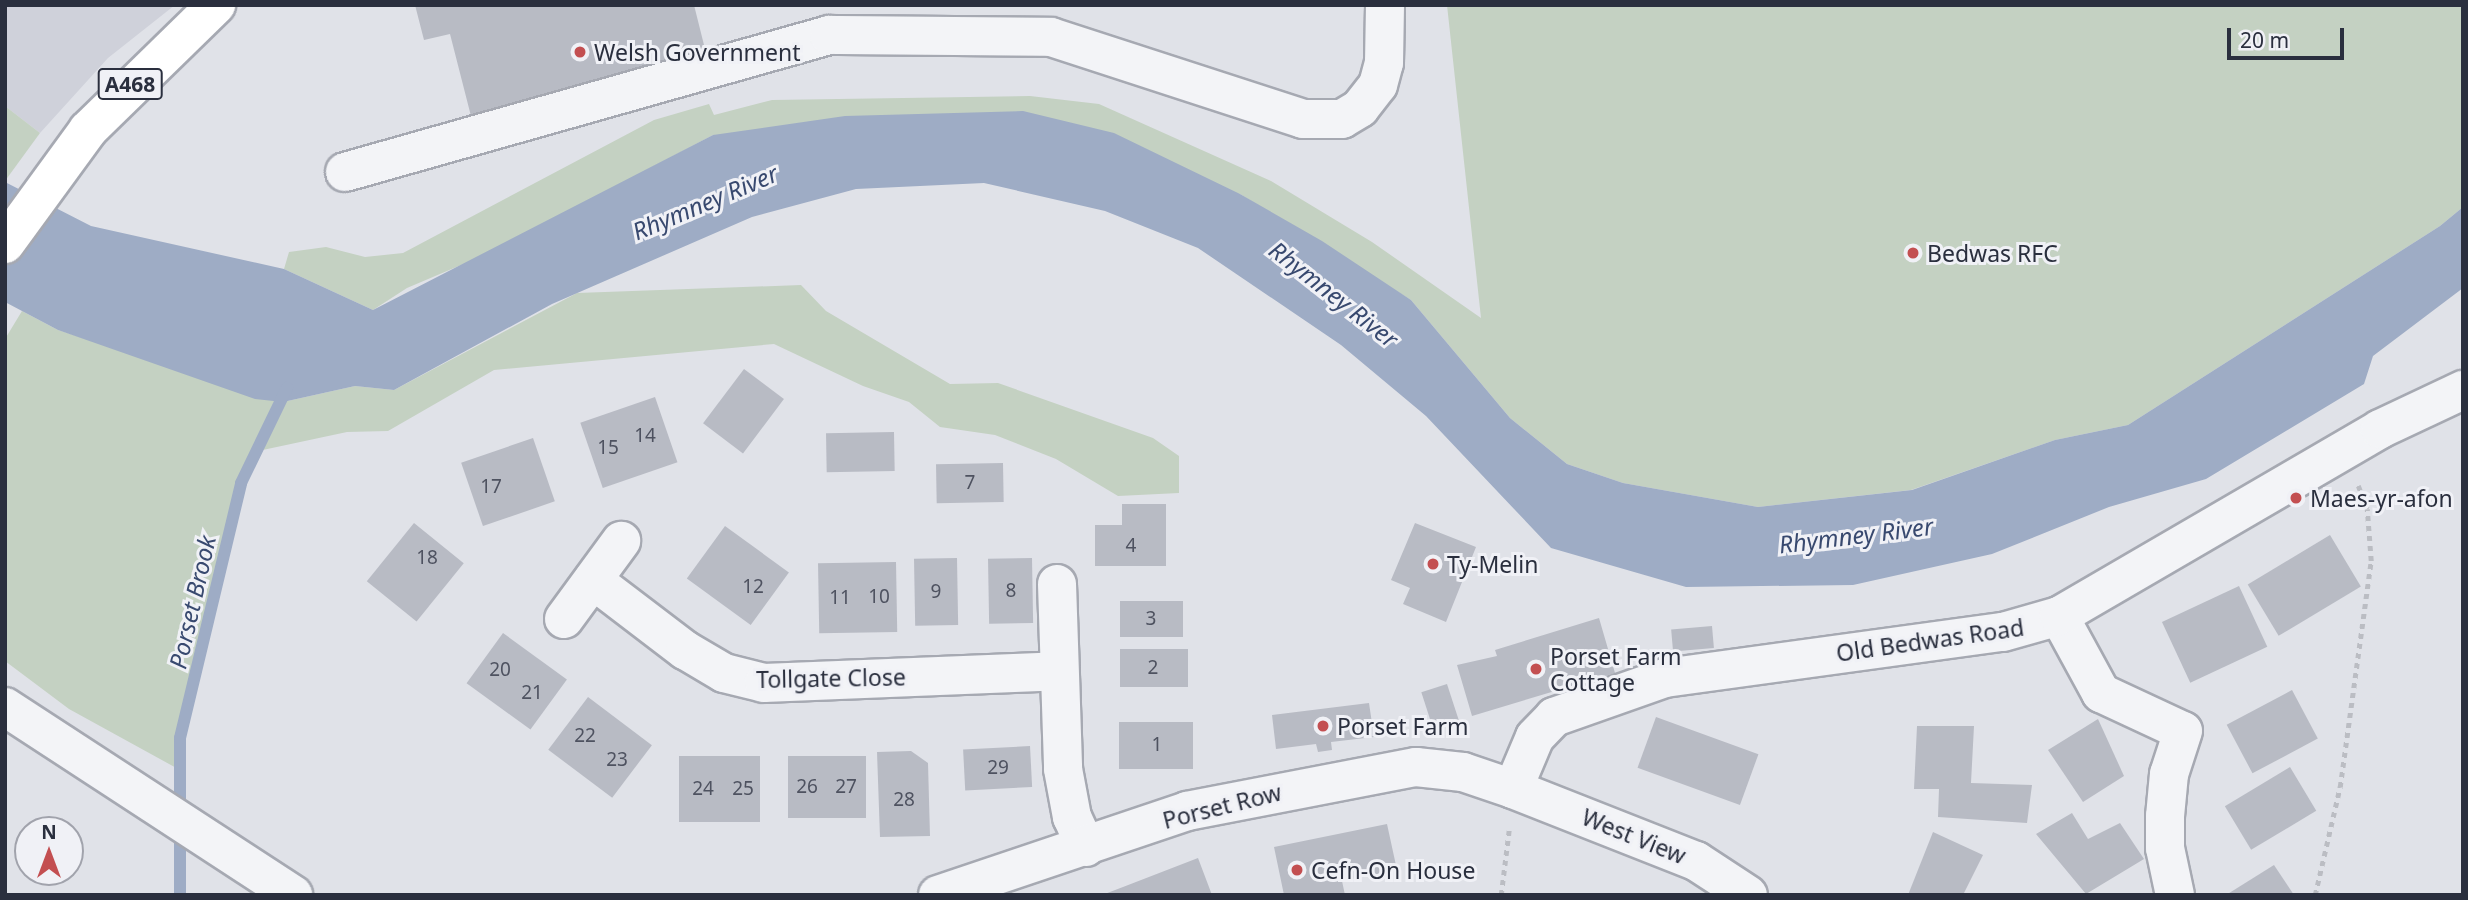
<!DOCTYPE html>
<html>
<head>
<meta charset="utf-8">
<style>
  body { margin:0 }
  #map { position:relative; width:2468px; height:900px; overflow:hidden; background:#e0e2e8; font-family:"Noto Sans",sans-serif }
  div>[style] { position:absolute }
  .built>* { inset:0; background:#cfd1da }
  .green>* { inset:0; background:#c4d1c2 }
  .water>* { inset:0; background:#9eacc5 }
  .stream>* { height:12px; margin:-6px; padding:0 6px; transform-origin:6px; border-radius:6px; background:#9eacc5 }
  .building>* { inset:0; background:#b8bbc4; transform-origin:0 0 }
  .path>* { height:4.5px; margin-top:-2.25px; transform-origin:0; background:repeating-linear-gradient(90deg,#bbbdc3 0 5px,transparent 0 10px) }
  .roads { filter:drop-shadow(2px 0 #a6a9b2) drop-shadow(-2px 0 #a6a9b2) drop-shadow(0 2px #a6a9b2) drop-shadow(0 -2px #a6a9b2) }
  .minor>* { height:38px; margin:-19px; padding:0 19px; transform-origin:19px; border-radius:19px; background:#f3f4f7 }
  .major>* { height:38px; margin:-19px; padding:0 19px; transform-origin:19px; border-radius:19px; background:#fff }
  .dots>* { width:19px; height:19px; translate:-50% -50%; box-sizing:border-box; border:4px solid #f0f1f6; border-radius:50% }
  span { translate:-50% -50%; white-space:nowrap; text-align:center; line-height:1.15; -webkit-text-stroke:6px #f0f1f6; paint-order:stroke }
  .number-label { font-size:19px; color:#4e5260 }
  .number-label span { -webkit-text-stroke-width:0 }
  .shield-label span { padding:2px 5px; background:#f0f1f6; border:2px solid; border-radius:5px; -webkit-text-stroke-width:0 }
  .shield-label { font-size:21px; color:#2a2f3e; font-weight:700 }
  .poi-label { font-size:23px; color:#2a2f3e }
  .left { translate:0 -50%; text-align:left }
  .street-label { font-size:23px; color:#2a2f3e }
  .water-label { font-size:24px; color:#38496f; font-style:italic }
  .frame { position:absolute; inset:0; border:7px solid #2a2f3e; pointer-events:none }
  .north { position:absolute; left:14px; top:816px; width:70px; height:70px; box-sizing:border-box; background:#f0f1f6; border:2px solid #a1a3ac; border-radius:50%; rotate:0deg; font-size:19px; font-weight:700; line-height:28px; text-align:center; color:#2a2f3e }
  .north::after { content:''; display:block; margin:auto; width:24px; height:32px; background:#c34f51; clip-path:polygon(50% 0,100% 100%,50% 72%,0 100%) }
  .scale { position:absolute; left:2227px; top:28px; width:117px; height:32px; box-sizing:border-box; border:4px solid #2a2f3e; border-top:0; padding-left:9px; font-size:21px; line-height:24px; white-space:nowrap; color:#2a2f3e; -webkit-text-stroke:5px #f0f1f6; paint-order:stroke }
</style>
</head>
<body>
<div id="map">
  <div class="built">
    <div style="clip-path:polygon(5px 5px,175px 5px,108px 58px,40px 133px,5px 106px)"></div>
  </div>
  <div class="green">
    <div style="clip-path:polygon(1447px 5px,2463px 5px,2463px 207px,2440px 226px,2128px 425px,2055px 440px,1911px 490px,1758px 507px,1623px 483px,1567px 464px,1510px 418px,1411px 300px,1240px 194px,713px 135px,487px 254px,407px 288px,373px 310px,284px 269px,289px 252px,326px 247px,365px 257px,403px 253px,654px 120px,709px 104px,714px 115px,772px 100px,1030px 96px,1099px 104px,1271px 181px,1372px 242px,1481px 318px)"></div>
    <div style="clip-path:polygon(5px 106px,40px 133px,5px 181px)"></div>
    <div style="clip-path:polygon(801px 285px,826px 311px,950px 384px,998px 383px,1153px 438px,1179px 456px,1179px 493px,1118px 496px,1056px 459px,995px 435px,940px 427px,909px 402px,863px 386px,774px 344px,494px 370px,388px 431px,347px 432px,258px 451px,241px 483px,180px 738px,180px 770px,69px 709px,5px 661px,5px 339px,22px 311px,58px 330px,283px 402px,355px 386px,394px 390px,577px 293px)"></div>
  </div>
  <div class="water">
    <div style="clip-path:polygon(1023px 111px,1114px 133px,1240px 194px,1322px 241px,1411px 300px,1510px 418px,1567px 464px,1623px 483px,1758px 507px,1912px 490px,2055px 440px,2128px 425px,2440px 226px,2463px 207px,2463px 288px,2373px 356px,2364px 384px,2206px 479px,2109px 507px,1992px 554px,1853px 585px,1686px 587px,1551px 548px,1426px 416px,1341px 345px,1198px 248px,1105px 211px,984px 183px,856px 189px,752px 217px,552px 304px,394px 390px,355px 386px,283px 402px,255px 399px,58px 330px,5px 302px,5px 182px,91px 226px,284px 269px,373px 310px,713px 135px,845px 116px)"></div>
  </div>
  <div class="stream">
    <div style="left:180px;top:895px;width:157px;rotate:-90deg"></div>
    <div style="left:180px;top:738px;width:262px;rotate:-76.5deg"></div>
    <div style="left:241px;top:483px;width:106px;rotate:-64.2deg"></div>
  </div>
  <div class="building">
    <div style="clip-path:polygon(415px 5px,694px 5px,709px 65px,473px 124px,450px 34px,424px 40px)"></div>
    <div style="left:744px;top:369px;width:50px;height:68px;rotate:37deg"></div>
    <div style="left:655px;top:397px;width:69px;height:79px;rotate:71deg"></div>
    <div style="left:894px;top:432px;width:39px;height:68px;rotate:89deg"></div>
    <div style="left:533px;top:438px;width:67px;height:76px;rotate:71deg"></div>
    <div style="left:1003px;top:463px;width:39px;height:67px;rotate:89deg"></div>
    <div style="clip-path:polygon(1122px 504px,1166px 504px,1166px 566px,1095px 566px,1095px 525px,1122px 525px)"></div>
    <div style="left:414px;top:523px;width:64px;height:75px;rotate:39deg"></div>
    <div style="clip-path:polygon(1415px 523px,1476px 547px,1446px 622px,1403px 604px,1410px 588px,1391px 580px)"></div>
    <div style="left:725px;top:526px;width:79px;height:65px;rotate:36deg"></div>
    <div style="left:2330px;top:535px;width:60px;height:96px;rotate:59deg"></div>
    <div style="left:957px;top:558px;width:67px;height:43px;rotate:89deg"></div>
    <div style="left:1032px;top:558px;width:65px;height:44px;rotate:89deg"></div>
    <div style="left:896px;top:562px;width:70px;height:78px;rotate:89deg"></div>
    <div style="left:2239px;top:586px;width:67px;height:85px;rotate:65deg"></div>
    <div style="left:1120px;top:601px;width:63px;height:36px"></div>
    <div style="clip-path:polygon(1599px 618px,1615px 673px,1472px 716px,1457px 665px,1497px 656px,1495px 650px)"></div>
    <div style="left:1712px;top:626px;width:22px;height:41px;rotate:85deg"></div>
    <div style="left:503px;top:633px;width:79px;height:62px;rotate:36deg"></div>
    <div style="left:1120px;top:649px;width:68px;height:38px"></div>
    <div style="left:1447px;top:684px;width:40px;height:27px;rotate:72deg"></div>
    <div style="left:2292px;top:690px;width:55px;height:74px;rotate:62deg"></div>
    <div style="left:588px;top:697px;width:80px;height:66px;rotate:37deg"></div>
    <div style="clip-path:polygon(1369px 703px,1374px 737px,1331px 742px,1332px 750px,1318px 752px,1316px 744px,1276px 749px,1272px 715px)"></div>
    <div style="left:1656px;top:717px;width:109px;height:54px;rotate:20deg"></div>
    <div style="clip-path:polygon(2098px 719px,2124px 776px,2083px 802px,2048px 750px)"></div>
    <div style="left:1119px;top:722px;width:74px;height:47px"></div>
    <div style="clip-path:polygon(1917px 726px,1974px 726px,1971px 783px,2032px 785px,2027px 823px,1938px 817px,1939px 789px,1914px 789px)"></div>
    <div style="left:1030px;top:746px;width:41px;height:67px;rotate:87deg"></div>
    <div style="clip-path:polygon(911px 751px,928px 763px,930px 836px,880px 837px,877px 752px)"></div>
    <div style="left:679px;top:756px;width:81px;height:66px"></div>
    <div style="left:788px;top:756px;width:78px;height:62px"></div>
    <div style="left:2290px;top:767px;width:51px;height:76px;rotate:59deg"></div>
    <div style="clip-path:polygon(2072px 813px,2088px 839px,2120px 823px,2144px 859px,2086px 894px,2036px 834px)"></div>
    <div style="clip-path:polygon(1387px 824px,1397px 870px,1342px 881px,1345px 895px,1284px 895px,1274px 847px)"></div>
    <div style="clip-path:polygon(1933px 832px,1983px 855px,1963px 895px,1908px 895px)"></div>
    <div style="clip-path:polygon(1198px 858px,1212px 895px,1102px 895px,1123px 887px)"></div>
    <div style="clip-path:polygon(2274px 865px,2294px 895px,2226px 895px)"></div>
  </div>
  <div class="path">
    <div style="left:1501px;top:895px;width:65px;rotate:-83deg"></div>
    <div style="left:2315px;top:895px;width:111px;rotate:-77deg"></div>
    <div style="left:2340px;top:787px;width:228px;rotate:-82.2deg"></div>
    <div style="left:2371px;top:561px;width:52px;rotate:-94.4deg"></div>
    <div style="left:2367px;top:509px;width:25px;rotate:-111deg"></div>
  </div>
  <div class="roads">
    <div class="minor">
      <div style="left:345px;top:172px;width:503px;rotate:-15.8deg"></div>
      <div style="left:829px;top:35px;width:222px;rotate:0.5deg"></div>
      <div style="left:1051px;top:37px;width:265px;rotate:18deg"></div>
      <div style="left:1303px;top:119px;width:39px"></div>
      <div style="left:1342px;top:119px;width:21px;rotate:-31deg"></div>
      <div style="left:1360px;top:108px;width:29px;rotate:-52deg"></div>
      <div style="left:1378px;top:85px;width:23px;rotate:-75deg"></div>
      <div style="left:1384px;top:63px;width:58px;rotate:-89deg"></div>
      <div style="left:593px;top:580px;width:116px;rotate:37.3deg"></div>
      <div style="left:685px;top:650px;width:45px;rotate:30.5deg"></div>
      <div style="left:724px;top:673px;width:41px;rotate:14deg"></div>
      <div style="left:764px;top:683px;width:294px;rotate:-2.3deg"></div>
      <div style="left:1057px;top:584px;width:185px;rotate:88.1deg"></div>
      <div style="left:1063px;top:769px;width:49px;rotate:79.4deg"></div>
      <div style="left:1072px;top:817px;width:33px;rotate:65deg"></div>
      <div style="left:2059px;top:616px;width:88px;rotate:61.4deg"></div>
      <div style="left:2101px;top:693px;width:90px;rotate:24.9deg"></div>
      <div style="left:2183px;top:731px;width:45px;rotate:108deg"></div>
      <div style="left:2169px;top:774px;width:42px;rotate:95.4deg"></div>
      <div style="left:2165px;top:816px;width:32px;rotate:90deg"></div>
      <div style="left:2165px;top:848px;width:48px;rotate:78deg"></div>
      <div style="left:564px;top:619px;width:97px;rotate:-53.8deg"></div>
      <div style="left:5px;top:707px;width:344px;rotate:33.1deg"></div>
      <div style="left:1513px;top:789px;width:56px;rotate:-67.1deg"></div>
      <div style="left:1535px;top:737px;width:28px;rotate:-46deg"></div>
      <div style="left:1554px;top:717px;width:118px;rotate:-19.4deg"></div>
      <div style="left:1665px;top:678px;width:341px;rotate:-7.8deg"></div>
      <div style="left:2003px;top:632px;width:58px;rotate:-15.9deg"></div>
      <div style="left:2059px;top:616px;width:371px;rotate:-30.2deg"></div>
      <div style="left:2380px;top:429px;width:92px;rotate:-25.2deg"></div>
      <div style="left:938px;top:895px;width:263px;rotate:-18.6deg"></div>
      <div style="left:1187px;top:811px;width:233px;rotate:-10.9deg"></div>
      <div style="left:1416px;top:767px;width:47px;rotate:6.1deg"></div>
      <div style="left:1463px;top:772px;width:53px;rotate:18.8deg"></div>
      <div style="left:1513px;top:789px;width:197px;rotate:21.5deg"></div>
      <div style="left:1696px;top:861px;width:62px;rotate:33.2deg"></div>
    </div>
    <div class="major">
      <div style="left:5px;top:244px;width:141px;rotate:-53.9deg"></div>
      <div style="left:88px;top:130px;width:179px;rotate:-44.3deg"></div>
    </div>
  </div>
  <div class="dots">
    <div style="left:580px;top:52px;background:#c34f51"></div>
    <div style="left:1913px;top:253px;background:#c34f51"></div>
    <div style="left:2296px;top:498px;background:#c34f51"></div>
    <div style="left:1433px;top:564px;background:#c34f51"></div>
    <div style="left:1536px;top:669px;background:#c34f51"></div>
    <div style="left:1323px;top:726px;background:#c34f51"></div>
    <div style="left:1297px;top:870px;background:#c34f51"></div>
  </div>
  <div class="number-label">
    <span style="left:645px;top:436px">14</span>
    <span style="left:608px;top:448px">15</span>
    <span style="left:970px;top:483px">7</span>
    <span style="left:491px;top:487px">17</span>
    <span style="left:1131px;top:546px">4</span>
    <span style="left:427px;top:558px">18</span>
    <span style="left:753px;top:587px">12</span>
    <span style="left:1011px;top:591px">8</span>
    <span style="left:936px;top:592px">9</span>
    <span style="left:879px;top:597px">10</span>
    <span style="left:840px;top:598px">11</span>
    <span style="left:1151px;top:619px">3</span>
    <span style="left:1153px;top:668px">2</span>
    <span style="left:500px;top:670px">20</span>
    <span style="left:532px;top:693px">21</span>
    <span style="left:585px;top:736px">22</span>
    <span style="left:1157px;top:745px">1</span>
    <span style="left:617px;top:760px">23</span>
    <span style="left:998px;top:768px">29</span>
    <span style="left:807px;top:787px">26</span>
    <span style="left:846px;top:787px">27</span>
    <span style="left:703px;top:789px">24</span>
    <span style="left:743px;top:789px">25</span>
    <span style="left:904px;top:800px">28</span>
  </div>
  <div class="shield-label">
    <span style="left:130px;top:84px">A468</span>
  </div>
  <div class="poi-label">
    <span class="left" style="left:594px;top:52px">Welsh Government</span>
    <span class="left" style="left:1927px;top:253px">Bedwas RFC</span>
    <span class="left" style="left:2310px;top:498px">Maes-yr-afon</span>
    <span class="left" style="left:1447px;top:564px">Ty-Melin</span>
    <span class="left" style="left:1550px;top:669px">Porset Farm<br>Cottage</span>
    <span class="left" style="left:1337px;top:726px">Porset Farm</span>
    <span class="left" style="left:1311px;top:870px">Cefn-On House</span>
  </div>
  <div class="street-label">
    <span style="left:1930px;top:640px;rotate:-8deg">Old Bedwas Road</span>
    <span style="left:831px;top:678px;rotate:-1deg">Tollgate Close</span>
    <span style="left:1222px;top:806px;rotate:-14deg">Porset Row</span>
    <span style="left:1634px;top:836px;rotate:22deg">West View</span>
  </div>
  <div class="water-label">
    <span style="left:705px;top:202px;rotate:-23deg">Rhymney River</span>
    <span style="left:1334px;top:294px;rotate:38deg">Rhymney River</span>
    <span style="left:1856px;top:535px;rotate:-7deg">Rhymney River</span>
    <span style="left:192px;top:602px;rotate:-77deg">Porset Brook</span>
  </div>
  <div class="frame"></div>
  <div class="north">N</div>
  <div class="scale">20 m</div>
</div>
</body>
</html>
